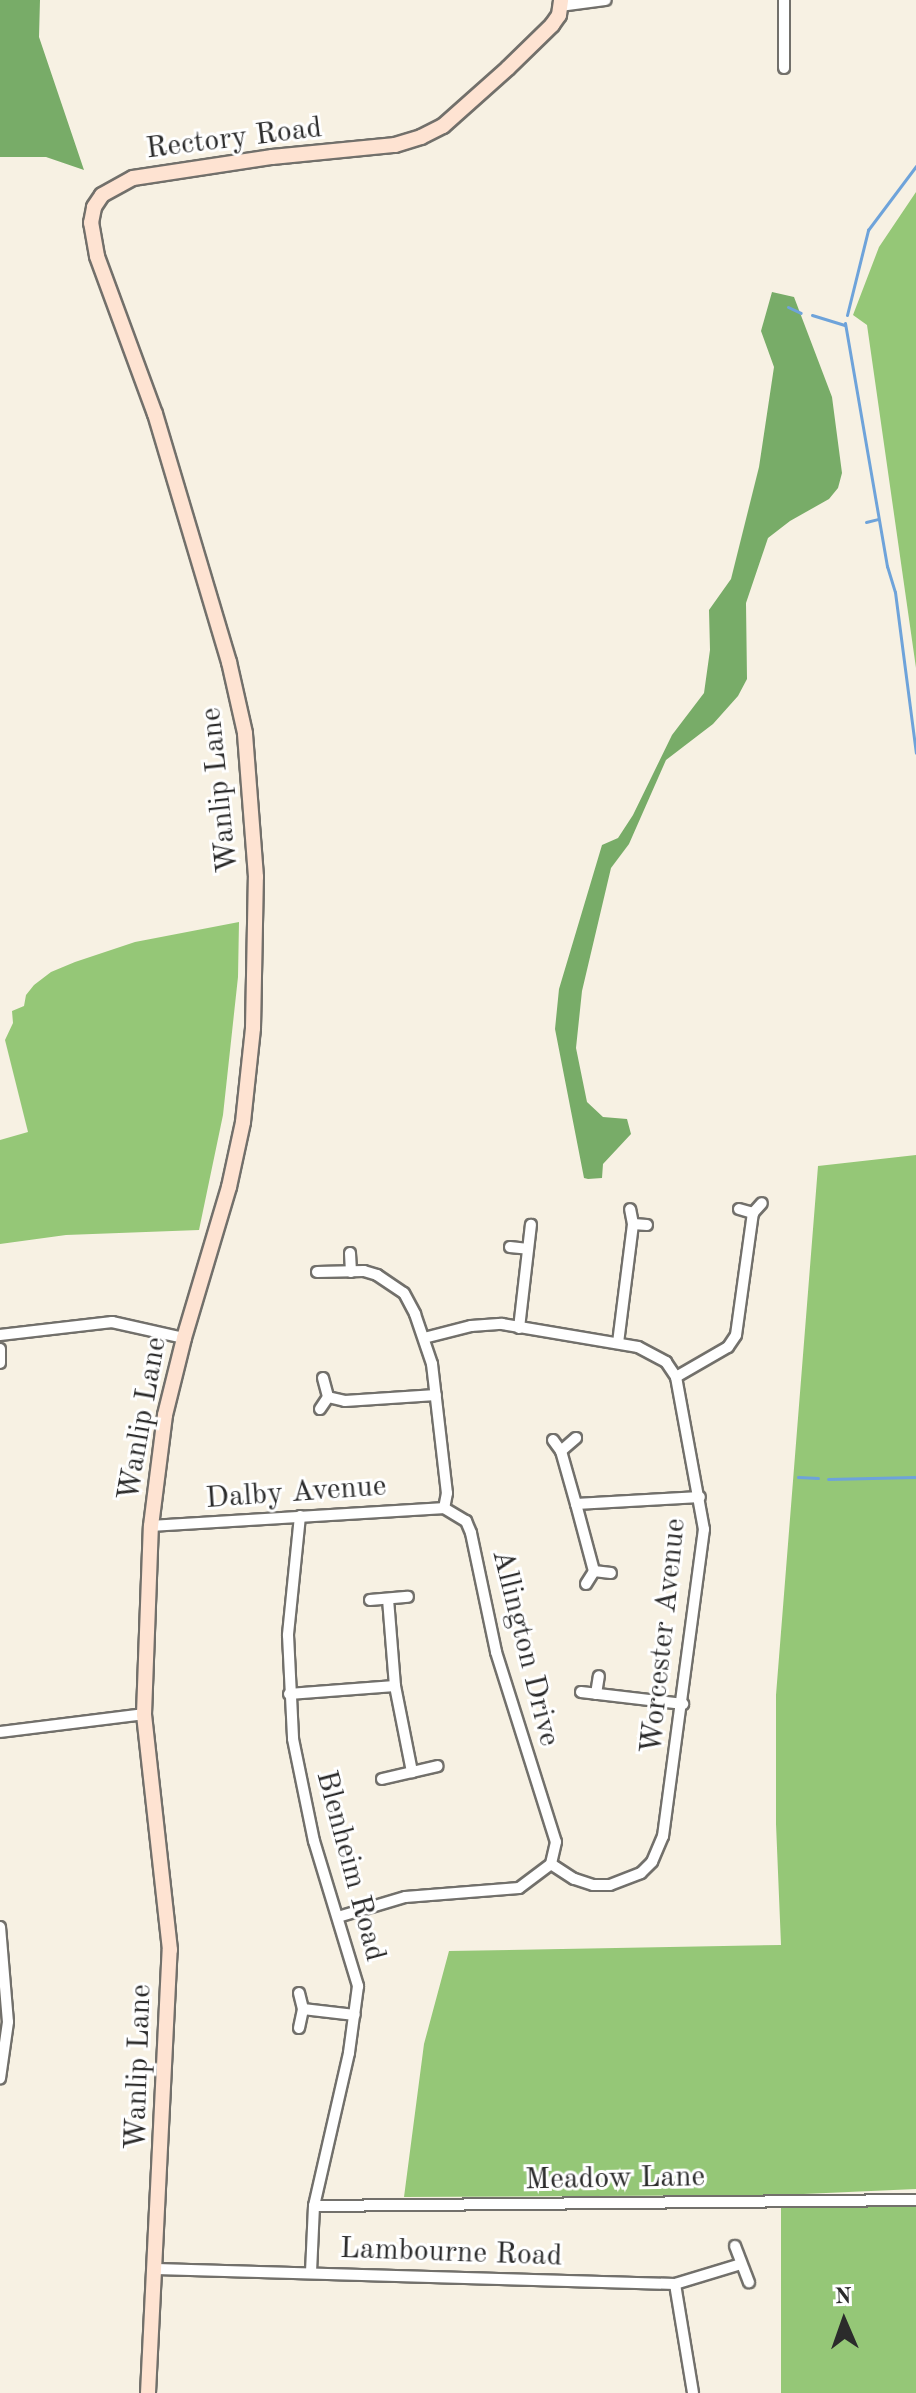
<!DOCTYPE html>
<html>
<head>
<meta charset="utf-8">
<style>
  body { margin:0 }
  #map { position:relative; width:916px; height:2393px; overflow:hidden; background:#f7f1e3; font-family:"Old Standard TT",serif }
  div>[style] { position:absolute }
  .green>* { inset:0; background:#95c777; transform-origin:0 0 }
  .forest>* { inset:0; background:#78ac68 }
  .stream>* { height:3px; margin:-1.5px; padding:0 1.5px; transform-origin:1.5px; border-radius:1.5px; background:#6ea3da }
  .roads { filter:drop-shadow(2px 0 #72706b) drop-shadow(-2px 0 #72706b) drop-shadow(0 2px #72706b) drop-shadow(0 -2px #72706b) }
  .street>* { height:10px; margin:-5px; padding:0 5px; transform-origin:5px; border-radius:5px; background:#fff }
  .secondary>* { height:14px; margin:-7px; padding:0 7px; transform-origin:7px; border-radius:7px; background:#fee3d2 }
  span { translate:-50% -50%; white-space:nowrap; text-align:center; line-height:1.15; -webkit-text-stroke:6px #fff; paint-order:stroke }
  .street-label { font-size:30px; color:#2b2b2b }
  .north { position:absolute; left:804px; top:2281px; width:80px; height:80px; -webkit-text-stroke:6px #fff; paint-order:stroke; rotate:358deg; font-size:22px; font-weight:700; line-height:32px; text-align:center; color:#2b2b2b }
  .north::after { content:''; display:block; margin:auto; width:28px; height:36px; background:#2b2b2b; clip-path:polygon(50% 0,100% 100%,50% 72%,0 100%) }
</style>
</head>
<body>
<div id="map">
  <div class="green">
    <div style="clip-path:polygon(916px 192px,916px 668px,867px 325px,853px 315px,879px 247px)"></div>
    <div style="clip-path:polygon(239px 922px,238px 977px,223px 1115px,199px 1230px,66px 1235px,0 1244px,0 1140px,28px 1132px,5px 1040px,13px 1023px,12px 1011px,24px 1006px,26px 995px,34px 985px,51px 972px,75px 962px,135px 942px)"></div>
    <div style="clip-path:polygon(916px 1155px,916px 2189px,781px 2195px,404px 2197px,424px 2044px,449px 1951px,781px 1945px,776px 1824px,776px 1695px,818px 1166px)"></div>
    <div style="left:916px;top:2205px;width:188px;height:135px;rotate:90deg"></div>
  </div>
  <div class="forest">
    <div style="clip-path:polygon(0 0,40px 0,39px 37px,84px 170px,46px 157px,0 157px)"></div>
    <div style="clip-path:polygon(772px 292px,794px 297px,832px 397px,842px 473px,838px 488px,829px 499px,790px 521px,768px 538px,746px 603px,747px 679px,738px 696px,713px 724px,666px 760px,629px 844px,611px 868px,582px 991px,576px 1048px,587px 1102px,603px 1117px,627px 1119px,631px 1134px,603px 1164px,602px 1178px,588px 1179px,584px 1178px,555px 1029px,559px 989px,602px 845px,618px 838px,633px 815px,672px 735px,704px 693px,710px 650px,709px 610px,731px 579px,759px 467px,774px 367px,761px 331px)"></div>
  </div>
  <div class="stream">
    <div style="left:788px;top:307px;width:14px;rotate:25deg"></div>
    <div style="left:812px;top:315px;width:34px;rotate:17deg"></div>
    <div style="left:847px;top:315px;width:88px;rotate:-76.1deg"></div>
    <div style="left:868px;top:230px;width:80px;rotate:-53.1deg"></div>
    <div style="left:845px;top:323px;width:247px;rotate:80.2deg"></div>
    <div style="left:887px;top:566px;width:27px;rotate:73deg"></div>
    <div style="left:895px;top:592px;width:162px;rotate:82.6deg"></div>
    <div style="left:866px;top:522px;width:12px;rotate:-14deg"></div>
    <div style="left:798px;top:1477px;width:20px;rotate:3deg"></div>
    <div style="left:828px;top:1479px;width:88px;rotate:-1.3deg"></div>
  </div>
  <div class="roads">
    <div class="street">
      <div style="left:784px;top:0;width:68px;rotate:90deg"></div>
      <div style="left:561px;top:6px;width:45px;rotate:-7.6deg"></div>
      <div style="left:739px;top:1209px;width:15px;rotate:16deg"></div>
      <div style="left:633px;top:1224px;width:14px;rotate:4deg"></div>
      <div style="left:510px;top:1247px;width:18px;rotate:6deg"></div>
      <div style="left:350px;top:1253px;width:19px;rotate:87deg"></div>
      <div style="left:317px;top:1272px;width:47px;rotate:-1.2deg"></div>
      <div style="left:364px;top:1271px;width:14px;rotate:17deg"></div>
      <div style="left:377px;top:1275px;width:32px;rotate:34deg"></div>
      <div style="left:404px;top:1293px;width:24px;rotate:62deg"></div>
      <div style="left:415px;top:1314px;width:53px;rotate:71.2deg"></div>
      <div style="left:432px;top:1364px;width:130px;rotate:83.4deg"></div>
      <div style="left:447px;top:1493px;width:15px;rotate:101deg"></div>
      <div style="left:444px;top:1508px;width:26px;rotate:31deg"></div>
      <div style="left:466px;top:1521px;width:13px;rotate:67deg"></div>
      <div style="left:471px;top:1533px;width:122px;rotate:78.1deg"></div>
      <div style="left:496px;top:1652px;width:199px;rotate:72.5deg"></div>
      <div style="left:556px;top:1842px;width:23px;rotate:103deg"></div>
      <div style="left:551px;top:1864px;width:40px;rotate:143deg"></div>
      <div style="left:519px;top:1888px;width:114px;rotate:175.5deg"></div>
      <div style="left:405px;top:1897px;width:70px;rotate:163.4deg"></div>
      <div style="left:519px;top:1328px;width:104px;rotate:-83.4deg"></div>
      <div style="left:0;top:1335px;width:113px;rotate:-6.6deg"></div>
      <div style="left:112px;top:1322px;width:74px;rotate:12.5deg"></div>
      <div style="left:424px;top:1338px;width:49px;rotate:-14.3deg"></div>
      <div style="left:471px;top:1326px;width:31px;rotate:-4deg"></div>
      <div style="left:502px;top:1324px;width:138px;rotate:9.6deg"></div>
      <div style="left:638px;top:1347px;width:32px;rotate:28deg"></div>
      <div style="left:666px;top:1362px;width:18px;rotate:56deg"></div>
      <div style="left:676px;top:1377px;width:155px;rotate:79.6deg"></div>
      <div style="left:704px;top:1529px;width:310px;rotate:97.6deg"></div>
      <div style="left:663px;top:1836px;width:28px;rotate:113deg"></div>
      <div style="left:652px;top:1862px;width:16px;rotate:135deg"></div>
      <div style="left:641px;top:1873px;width:33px;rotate:159deg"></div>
      <div style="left:610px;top:1885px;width:17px;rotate:180deg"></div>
      <div style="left:593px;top:1885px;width:20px;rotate:-162deg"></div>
      <div style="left:574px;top:1879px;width:27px;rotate:-147deg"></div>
      <div style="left:618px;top:1343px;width:120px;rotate:-82.8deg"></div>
      <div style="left:633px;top:1224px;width:15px;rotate:-101deg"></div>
      <div style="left:0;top:1349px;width:14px;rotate:90deg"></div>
      <div style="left:676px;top:1377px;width:60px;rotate:-30deg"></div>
      <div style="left:728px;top:1347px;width:14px;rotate:-56deg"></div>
      <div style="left:736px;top:1335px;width:123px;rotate:-82.1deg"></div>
      <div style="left:753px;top:1213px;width:13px;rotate:-48deg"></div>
      <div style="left:323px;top:1378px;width:20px;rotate:75deg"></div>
      <div style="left:328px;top:1397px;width:17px;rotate:13deg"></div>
      <div style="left:345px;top:1401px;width:91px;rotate:-3.8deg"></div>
      <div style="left:320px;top:1409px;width:14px;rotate:-56deg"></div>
      <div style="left:553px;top:1440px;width:14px;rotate:54deg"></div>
      <div style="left:561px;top:1451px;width:55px;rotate:74.2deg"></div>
      <div style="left:576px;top:1504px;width:124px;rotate:-3.2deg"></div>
      <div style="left:561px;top:1451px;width:20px;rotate:-41deg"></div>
      <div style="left:576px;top:1504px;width:69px;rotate:75deg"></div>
      <div style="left:300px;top:1516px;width:120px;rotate:95.8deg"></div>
      <div style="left:288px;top:1635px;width:104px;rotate:87.2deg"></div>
      <div style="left:293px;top:1739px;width:104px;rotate:78.4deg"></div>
      <div style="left:314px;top:1841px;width:152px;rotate:73.1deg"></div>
      <div style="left:358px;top:1986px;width:68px;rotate:97.7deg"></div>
      <div style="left:349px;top:2053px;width:157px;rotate:102.9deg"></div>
      <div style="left:314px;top:2206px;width:67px;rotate:92.6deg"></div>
      <div style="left:151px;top:1526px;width:294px;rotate:-3.5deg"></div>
      <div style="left:586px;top:1584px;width:15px;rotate:-58deg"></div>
      <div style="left:594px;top:1571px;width:17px;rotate:7deg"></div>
      <div style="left:370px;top:1600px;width:38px;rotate:-5deg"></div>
      <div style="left:395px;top:1686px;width:88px;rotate:78.8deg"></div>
      <div style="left:581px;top:1692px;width:103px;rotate:6.7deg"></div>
      <div style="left:289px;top:1694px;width:106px;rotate:-4.3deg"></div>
      <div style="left:395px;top:1686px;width:87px;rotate:-94.6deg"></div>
      <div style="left:596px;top:1694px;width:18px;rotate:-81deg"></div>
      <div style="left:0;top:1732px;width:145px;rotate:-7.1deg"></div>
      <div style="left:382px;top:1779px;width:57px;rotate:-13.1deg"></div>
      <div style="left:0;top:1927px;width:95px;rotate:85.2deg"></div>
      <div style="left:8px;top:2022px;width:57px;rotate:98.1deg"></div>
      <div style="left:299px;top:1993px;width:16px;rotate:76deg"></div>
      <div style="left:303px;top:2009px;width:52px;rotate:6.6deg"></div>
      <div style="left:299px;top:2028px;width:19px;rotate:-78deg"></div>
      <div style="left:314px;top:2206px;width:602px;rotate:-0.57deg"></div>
      <div style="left:735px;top:2246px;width:39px;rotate:69deg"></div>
      <div style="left:156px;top:2269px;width:519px;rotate:1.66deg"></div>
      <div style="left:675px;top:2284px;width:69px;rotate:-16.9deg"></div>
      <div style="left:675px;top:2284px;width:110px;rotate:80.6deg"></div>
    </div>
    <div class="secondary">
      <div style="left:148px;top:2393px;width:444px;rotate:-87.2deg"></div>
      <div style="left:170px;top:1950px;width:237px;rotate:-96.3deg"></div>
      <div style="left:144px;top:1714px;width:188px;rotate:-87.9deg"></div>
      <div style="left:151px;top:1526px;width:112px;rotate:-82.8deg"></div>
      <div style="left:165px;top:1415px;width:79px;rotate:-76.1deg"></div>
      <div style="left:184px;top:1338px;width:158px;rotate:-73.4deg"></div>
      <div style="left:229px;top:1187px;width:66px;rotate:-77.8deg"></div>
      <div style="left:243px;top:1122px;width:95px;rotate:-83.9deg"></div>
      <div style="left:253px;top:1028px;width:151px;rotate:-88.9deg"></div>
      <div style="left:256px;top:877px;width:144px;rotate:-94.4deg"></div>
      <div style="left:245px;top:733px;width:73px;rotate:-102.7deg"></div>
      <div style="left:229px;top:662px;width:259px;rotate:-106.6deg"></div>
      <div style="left:155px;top:414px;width:168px;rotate:-110.2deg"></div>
      <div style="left:97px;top:256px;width:34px;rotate:-100deg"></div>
      <div style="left:91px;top:223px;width:16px;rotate:-79deg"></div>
      <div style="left:94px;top:207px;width:14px;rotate:-56deg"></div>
      <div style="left:102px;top:195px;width:35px;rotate:-29deg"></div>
      <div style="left:133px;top:178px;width:141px;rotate:-8.6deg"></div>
      <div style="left:272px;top:157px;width:124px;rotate:-5.6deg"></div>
      <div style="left:395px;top:145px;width:27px;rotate:-17deg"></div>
      <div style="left:421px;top:137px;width:25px;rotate:-27deg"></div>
      <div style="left:443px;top:126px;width:87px;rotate:-41.7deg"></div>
      <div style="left:508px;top:68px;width:62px;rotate:-44.3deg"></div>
      <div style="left:552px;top:25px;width:12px;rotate:-55deg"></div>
      <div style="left:559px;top:15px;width:15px;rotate:-82deg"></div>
    </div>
  </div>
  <div class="street-label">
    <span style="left:234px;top:139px;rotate:-7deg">Rectory Road</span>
    <span style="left:220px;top:790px;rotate:-96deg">Wanlip Lane</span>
    <span style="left:143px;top:1419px;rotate:-80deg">Wanlip Lane</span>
    <span style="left:296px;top:1493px;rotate:-4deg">Dalby Avenue</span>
    <span style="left:664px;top:1636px;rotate:-84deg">Worcester Avenue</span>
    <span style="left:525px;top:1648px;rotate:76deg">Allington Drive</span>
    <span style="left:350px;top:1866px;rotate:75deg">Blenheim Road</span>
    <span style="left:139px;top:2067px;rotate:-88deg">Wanlip Lane</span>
    <span style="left:615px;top:2179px;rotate:-1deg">Meadow Lane</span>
    <span style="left:451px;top:2253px;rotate:2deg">Lambourne Road</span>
  </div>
  <div class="north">N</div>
</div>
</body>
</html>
